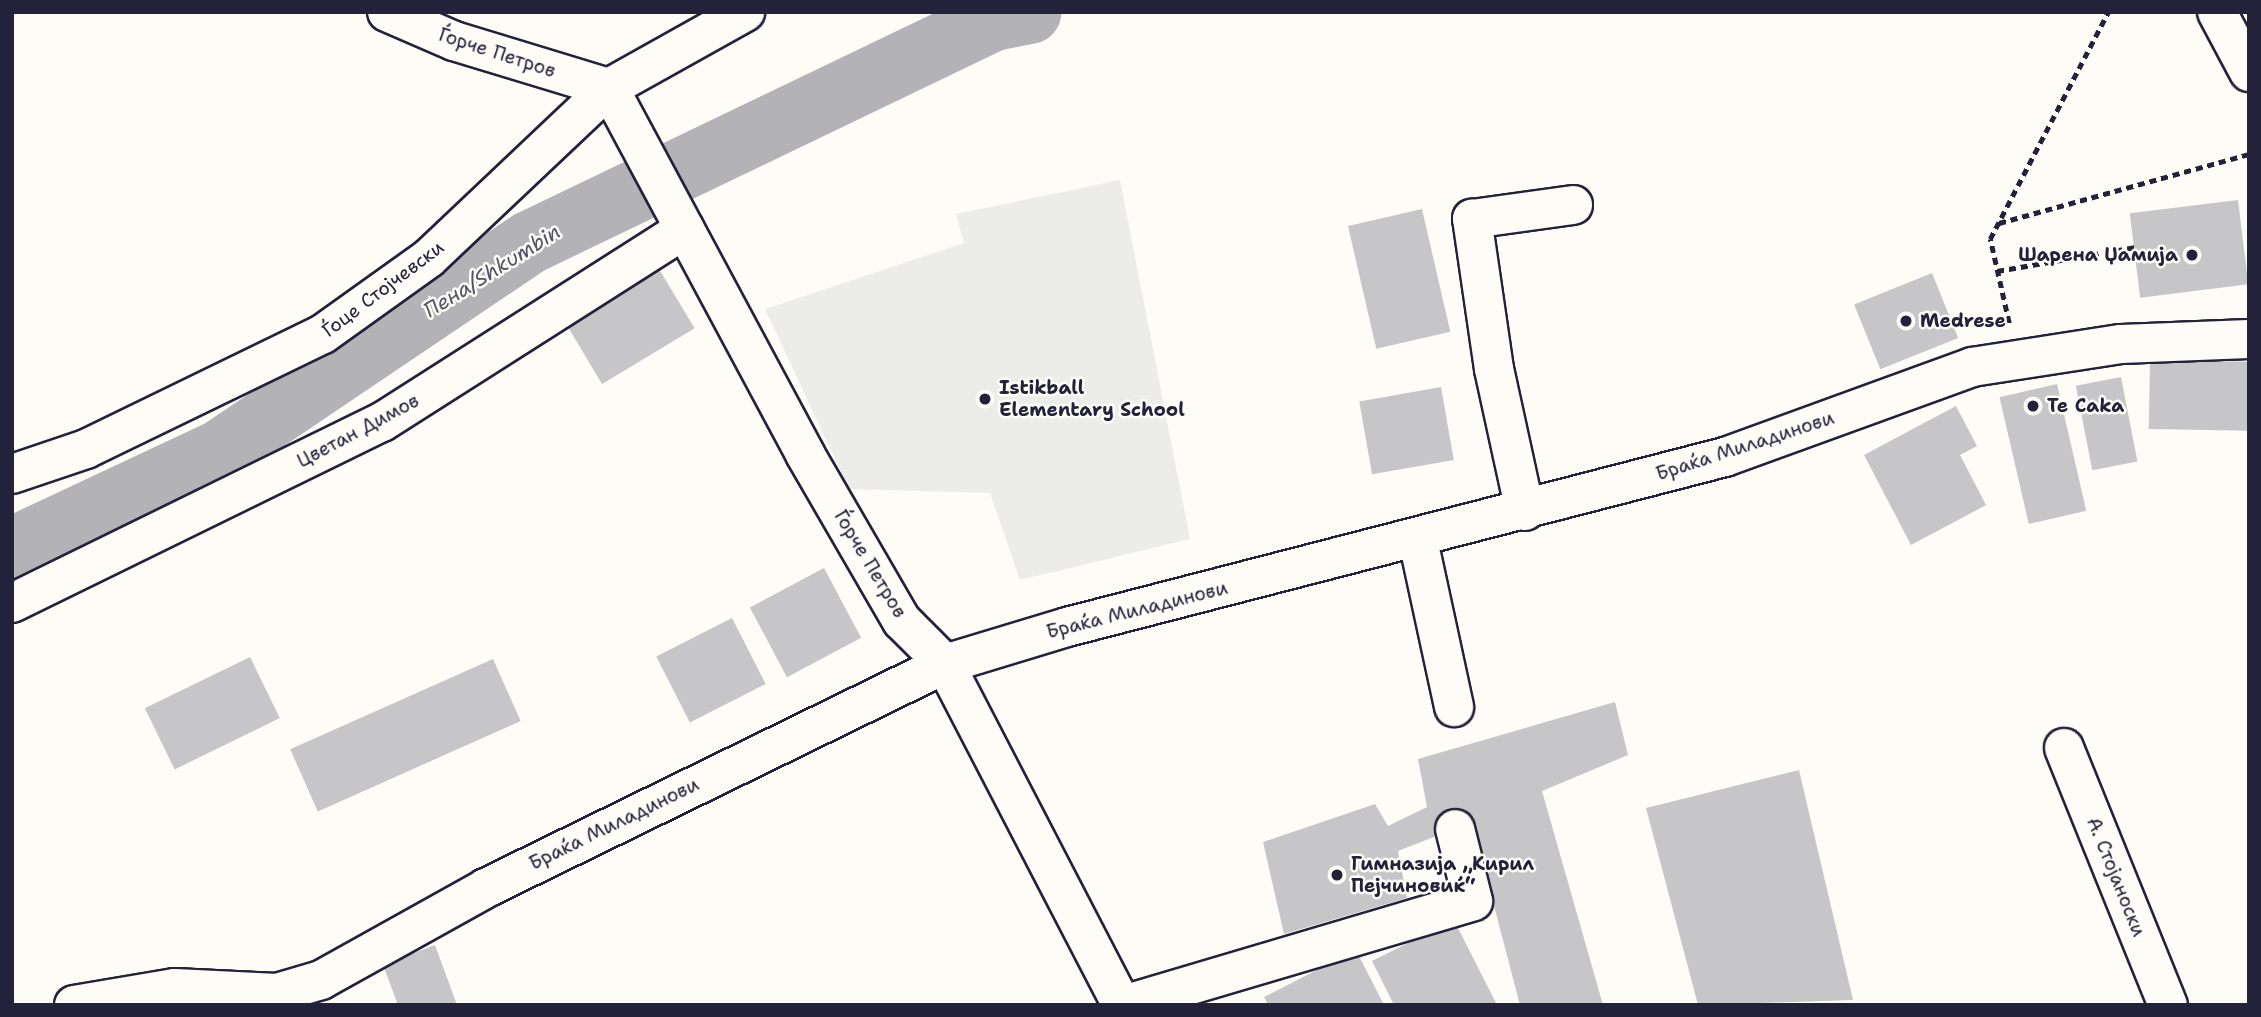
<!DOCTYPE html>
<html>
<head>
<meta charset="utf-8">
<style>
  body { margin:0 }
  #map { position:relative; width:2261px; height:1017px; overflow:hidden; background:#fdfcf7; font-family:"Shantell Sans",sans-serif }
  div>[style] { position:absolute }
  .built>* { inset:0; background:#ecece9 }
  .river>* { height:63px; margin:-31.5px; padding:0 31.5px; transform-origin:31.5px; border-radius:31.5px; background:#b2b2b7 }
  .building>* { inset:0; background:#c6c6c8; transform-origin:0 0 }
  .path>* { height:4.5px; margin-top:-2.25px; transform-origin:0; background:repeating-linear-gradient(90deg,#22223b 0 7px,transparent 0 12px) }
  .roads { filter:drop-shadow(2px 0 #22223b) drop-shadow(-2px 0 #22223b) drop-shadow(0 2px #22223b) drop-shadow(0 -2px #22223b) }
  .street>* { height:38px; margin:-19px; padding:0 19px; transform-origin:19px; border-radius:19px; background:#fdfcf7 }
  .secondary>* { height:38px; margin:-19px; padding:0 19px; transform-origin:19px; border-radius:19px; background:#fdfcf7 }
  .dots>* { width:19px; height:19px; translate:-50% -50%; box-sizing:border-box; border:4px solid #fdfcf7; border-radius:50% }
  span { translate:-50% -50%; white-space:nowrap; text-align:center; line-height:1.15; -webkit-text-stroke:5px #fdfcf7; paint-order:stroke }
  .street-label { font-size:19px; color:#22223b }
  .poi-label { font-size:19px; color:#22223b; font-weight:700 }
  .right { translate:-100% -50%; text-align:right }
  .left { translate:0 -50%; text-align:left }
  .water-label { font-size:21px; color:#545466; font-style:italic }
  .frame { position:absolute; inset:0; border:14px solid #22223b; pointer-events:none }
</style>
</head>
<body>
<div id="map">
  <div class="built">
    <div style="clip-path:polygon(1120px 180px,1190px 539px,1020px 580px,990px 493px,849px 489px,765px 309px,964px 243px,956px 214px)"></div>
  </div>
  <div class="river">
    <div style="left:12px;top:548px;width:229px;rotate:-25.1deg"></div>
    <div style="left:219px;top:451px;width:374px;rotate:-34deg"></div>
    <div style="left:529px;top:242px;width:515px;rotate:-25.67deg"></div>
    <div style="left:993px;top:19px;width:37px;rotate:-11deg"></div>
  </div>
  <div class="building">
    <div style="left:2238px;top:200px;width:85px;height:109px;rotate:83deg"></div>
    <div style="left:1422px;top:209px;width:126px;height:76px;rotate:77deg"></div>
    <div style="left:656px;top:264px;width:75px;height:108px;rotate:59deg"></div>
    <div style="left:1932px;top:273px;width:70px;height:84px;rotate:68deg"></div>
    <div style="left:2150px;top:360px;width:99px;height:69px;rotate:1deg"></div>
    <div style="left:2121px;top:377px;width:86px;height:46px;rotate:79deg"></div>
    <div style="left:2057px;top:384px;width:130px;height:59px;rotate:77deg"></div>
    <div style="left:1441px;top:387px;width:74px;height:83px;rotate:80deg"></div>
    <div style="clip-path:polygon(1956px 406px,1977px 446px,1960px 455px,1986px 505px,1911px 545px,1864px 455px)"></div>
    <div style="left:824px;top:568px;width:79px;height:84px;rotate:62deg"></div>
    <div style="left:732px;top:618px;width:74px;height:85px;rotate:63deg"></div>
    <div style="left:250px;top:657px;width:68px;height:117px;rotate:64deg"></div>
    <div style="left:493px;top:659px;width:68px;height:222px;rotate:66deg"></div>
    <div style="clip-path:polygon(1615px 702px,1628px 755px,1542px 791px,1603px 1005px,1520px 1005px,1472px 822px,1398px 851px,1407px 898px,1284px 934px,1263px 842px,1375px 804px,1388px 826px,1427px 807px,1418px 759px)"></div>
    <div style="clip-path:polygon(1799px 770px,1853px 1000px,1698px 1005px,1646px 808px)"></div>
    <div style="clip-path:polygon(1454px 920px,1497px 1005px,1394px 1005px,1372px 961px)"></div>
    <div style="clip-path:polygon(435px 945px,457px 1005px,398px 1005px,383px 965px)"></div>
    <div style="clip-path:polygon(1356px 950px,1384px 1005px,1268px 1005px,1264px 997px)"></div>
  </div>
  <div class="path">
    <div style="left:1999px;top:223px;width:259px;rotate:-15.4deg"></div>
    <div style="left:1997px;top:271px;width:141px;rotate:-9.8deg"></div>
    <div style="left:2009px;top:323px;width:86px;rotate:-102.7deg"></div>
    <div style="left:1990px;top:239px;width:256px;rotate:-62.5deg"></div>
  </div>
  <div class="roads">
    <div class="street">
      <div style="left:387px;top:12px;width:73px;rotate:23.4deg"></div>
      <div style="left:454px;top:41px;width:162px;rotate:16.9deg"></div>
      <div style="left:609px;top:88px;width:415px;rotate:61.8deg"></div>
      <div style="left:805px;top:454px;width:193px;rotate:59.9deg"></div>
      <div style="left:902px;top:621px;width:61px;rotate:45deg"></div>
      <div style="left:945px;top:664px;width:384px;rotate:62.6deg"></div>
      <div style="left:12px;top:474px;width:78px;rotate:-18.7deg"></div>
      <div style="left:86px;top:449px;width:263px;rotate:-25.9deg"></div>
      <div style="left:323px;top:334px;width:130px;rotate:-35.6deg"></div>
      <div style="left:429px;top:258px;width:248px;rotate:-43.4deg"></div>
      <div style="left:609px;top:88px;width:156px;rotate:-29.2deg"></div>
      <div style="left:1525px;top:511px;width:145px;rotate:-102.3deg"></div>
      <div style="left:1494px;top:369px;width:152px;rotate:-98.3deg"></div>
      <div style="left:1472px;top:219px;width:102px;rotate:-7.9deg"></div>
      <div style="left:1418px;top:540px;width:171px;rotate:77.8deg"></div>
      <div style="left:12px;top:603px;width:412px;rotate:-26.1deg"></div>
      <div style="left:382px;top:422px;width:359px;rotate:-32.5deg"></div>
      <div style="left:2064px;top:748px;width:277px;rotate:68deg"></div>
      <div style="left:1123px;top:1005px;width:365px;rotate:-16.5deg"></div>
      <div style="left:1473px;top:901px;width:74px;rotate:-104deg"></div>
    </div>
    <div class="secondary">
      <div style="left:2217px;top:12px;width:68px;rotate:61.9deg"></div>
      <div style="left:74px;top:1005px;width:102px;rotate:-9.6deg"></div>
      <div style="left:175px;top:988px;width:102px;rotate:2.8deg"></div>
      <div style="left:277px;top:993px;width:46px;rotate:-16.5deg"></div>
      <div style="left:321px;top:980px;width:189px;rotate:-29.1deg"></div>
      <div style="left:486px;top:888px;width:511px;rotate:-26.01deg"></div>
      <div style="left:945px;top:664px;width:127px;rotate:-16.9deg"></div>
      <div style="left:1067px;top:627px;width:680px;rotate:-14.49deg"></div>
      <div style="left:1725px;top:457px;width:263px;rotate:-20deg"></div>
      <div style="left:1972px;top:367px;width:151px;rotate:-8.8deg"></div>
      <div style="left:2121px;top:344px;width:128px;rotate:-2.2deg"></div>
    </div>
  </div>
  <div class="dots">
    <div style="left:2192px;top:255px;background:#22223b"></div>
    <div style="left:1906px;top:321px;background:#22223b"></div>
    <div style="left:985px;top:399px;background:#22223b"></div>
    <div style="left:2033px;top:406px;background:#22223b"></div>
    <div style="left:1337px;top:875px;background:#22223b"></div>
  </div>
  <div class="street-label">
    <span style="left:497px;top:53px;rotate:18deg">Ѓорче Петров</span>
    <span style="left:383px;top:289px;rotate:-37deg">Ѓоце Стојчевски</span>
    <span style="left:358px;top:431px;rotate:-28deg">Цветан Димов</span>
    <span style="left:1745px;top:446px;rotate:-18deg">Браќа Миладинови</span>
    <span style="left:870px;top:564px;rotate:59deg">Ѓорче Петров</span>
    <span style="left:1137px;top:610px;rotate:-14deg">Браќа Миладинови</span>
    <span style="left:614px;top:824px;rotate:-26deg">Браќа Миладинови</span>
    <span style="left:2116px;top:877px;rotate:68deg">А. Стојаноски</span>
  </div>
  <div class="poi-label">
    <span class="right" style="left:2178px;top:255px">Шарена Џамија</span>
    <span class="left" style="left:1920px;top:321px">Medrese</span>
    <span class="left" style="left:999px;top:399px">Istikball<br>Elementary School</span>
    <span class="left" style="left:2047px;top:406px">Te Caka</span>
    <span class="left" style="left:1351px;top:875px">Гимназија „Кирил<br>Пејчиновиќ“</span>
  </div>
  <div class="water-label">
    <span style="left:492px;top:271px;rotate:-32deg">Пена/Shkumbin</span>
  </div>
  <div class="frame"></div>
</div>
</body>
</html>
